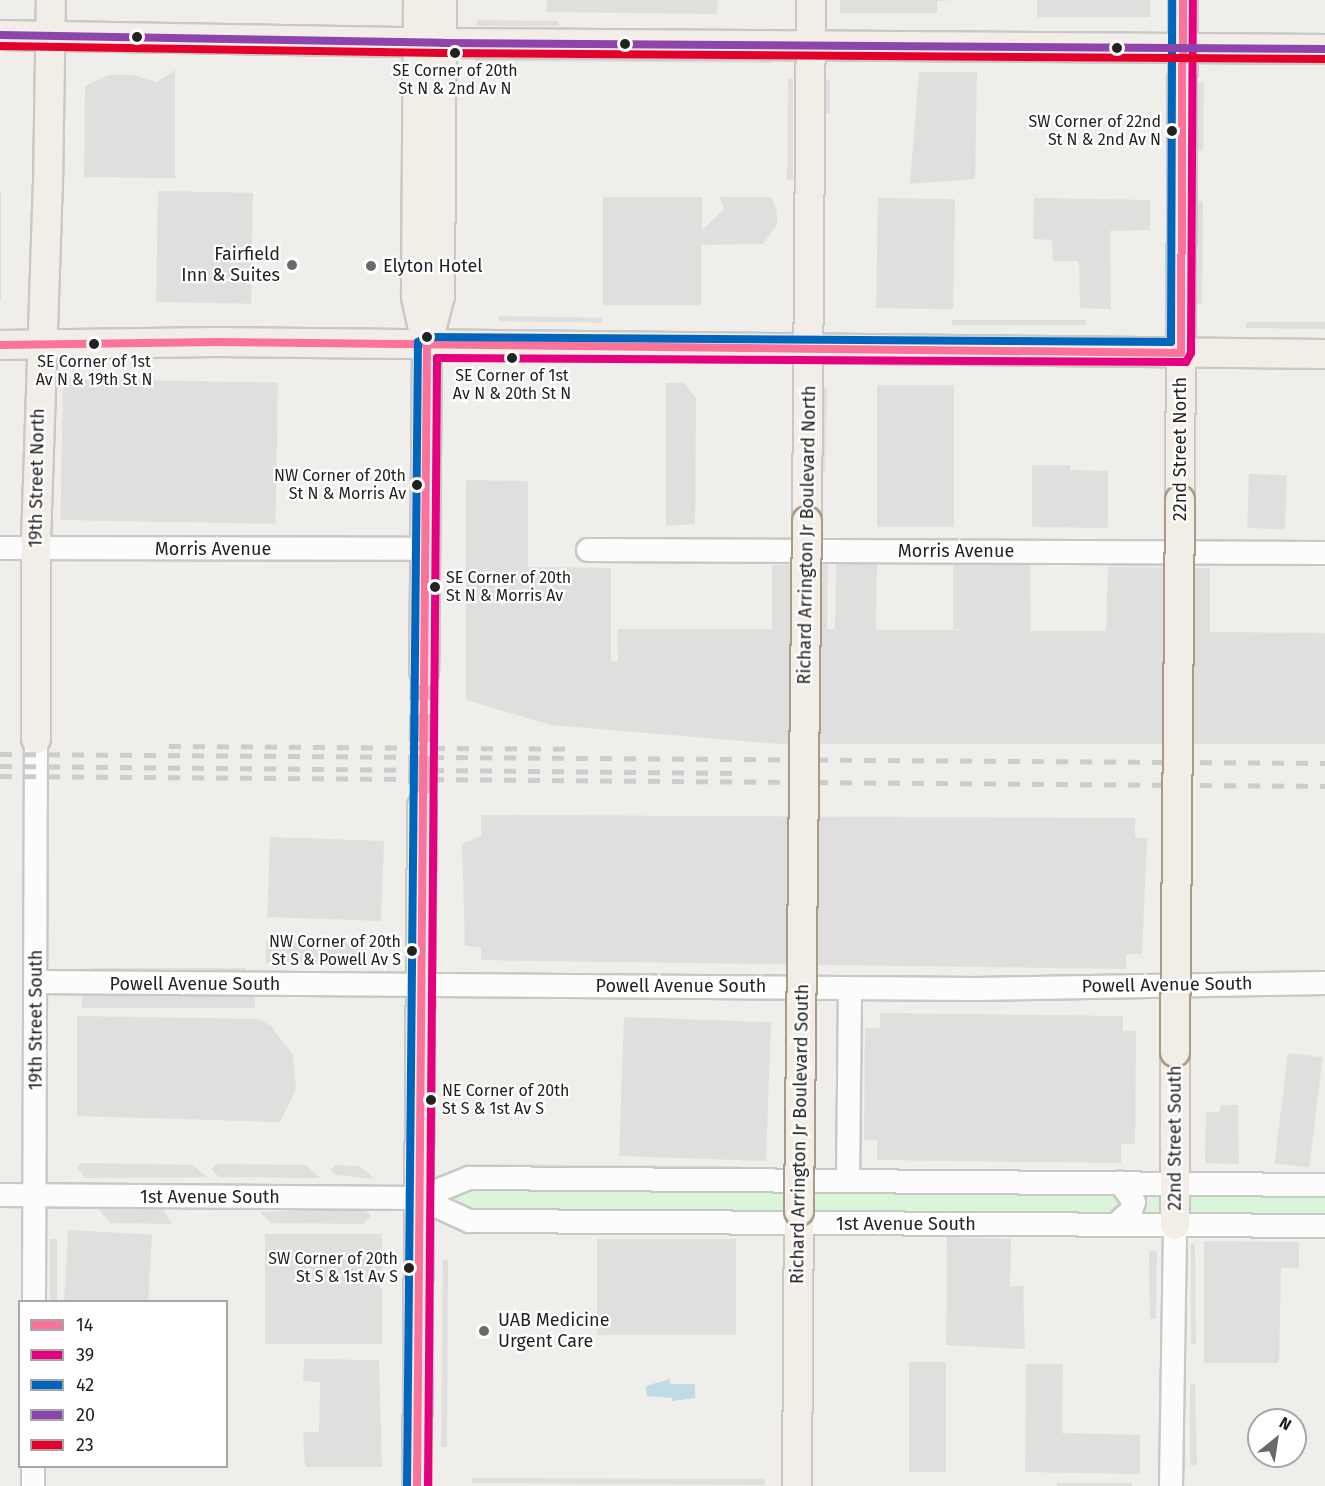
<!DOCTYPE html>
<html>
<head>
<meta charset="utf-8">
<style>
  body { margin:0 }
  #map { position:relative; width:1325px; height:1486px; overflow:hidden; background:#f0eeeb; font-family:"Fira Sans",sans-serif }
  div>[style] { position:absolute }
  .park>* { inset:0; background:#daf5da }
  .parking>* { inset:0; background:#e0dfde; transform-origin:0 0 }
  .water>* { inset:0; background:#bfdbe3 }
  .minor-tunnel>* { height:22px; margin-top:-11px; transform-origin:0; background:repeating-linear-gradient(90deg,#c7c5c3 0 22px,transparent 0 33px) }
  .major-tunnel>* { height:28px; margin-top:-14px; transform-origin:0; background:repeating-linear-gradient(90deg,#c7c5c3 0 28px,transparent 0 42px) }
  .roads { filter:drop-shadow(2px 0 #c9c8c7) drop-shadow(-2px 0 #c9c8c7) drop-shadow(0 2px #c9c8c7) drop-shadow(0 -2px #c9c8c7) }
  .minor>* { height:22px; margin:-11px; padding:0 11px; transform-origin:11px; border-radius:11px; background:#fdfcfc }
  .major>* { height:28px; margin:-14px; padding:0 14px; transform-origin:14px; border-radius:14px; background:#f3ede7 }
  .rail>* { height:4.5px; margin-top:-2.25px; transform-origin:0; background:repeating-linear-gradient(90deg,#ccc 0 12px,transparent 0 24px) }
  .bridges { filter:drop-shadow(2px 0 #a79c86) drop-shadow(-2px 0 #a79c86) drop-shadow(0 2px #a79c86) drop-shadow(0 -2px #a79c86) }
  .major-bridge>* { height:28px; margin:-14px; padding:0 14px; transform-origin:14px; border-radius:14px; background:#f3ede7 }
  .bus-1>* { height:8px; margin:-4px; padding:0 4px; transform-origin:4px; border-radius:4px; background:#fb739b }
  .bus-2>* { height:8px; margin:-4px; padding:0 4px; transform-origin:4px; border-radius:4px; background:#e5007d }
  .bus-3>* { height:8px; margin:-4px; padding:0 4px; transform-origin:4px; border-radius:4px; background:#0065bd }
  .bus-4>* { height:8px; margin:-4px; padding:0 4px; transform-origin:4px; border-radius:4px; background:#8e44ad }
  .bus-5>* { height:8px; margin:-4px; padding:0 4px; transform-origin:4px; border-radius:4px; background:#e4002b }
  .dots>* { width:16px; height:16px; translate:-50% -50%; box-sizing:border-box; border:3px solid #fff; border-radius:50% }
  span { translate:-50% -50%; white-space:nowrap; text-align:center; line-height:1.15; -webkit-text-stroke:4.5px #fff; paint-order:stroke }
  .bus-label { font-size:16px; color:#222 }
  .right { translate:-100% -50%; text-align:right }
  .left { translate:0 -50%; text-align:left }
  .poi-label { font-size:18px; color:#222 }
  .street-label { font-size:18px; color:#222 }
  .legend { position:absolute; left:18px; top:1300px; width:210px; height:168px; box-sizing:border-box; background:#fff; border:2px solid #a7a7a7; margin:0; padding:8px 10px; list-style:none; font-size:18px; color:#222 }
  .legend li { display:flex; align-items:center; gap:12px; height:30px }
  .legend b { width:30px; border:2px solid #a7a7a7 }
  .north { position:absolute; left:1247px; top:1408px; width:60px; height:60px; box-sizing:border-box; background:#fff; border:2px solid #a7a7a7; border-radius:50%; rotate:30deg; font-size:16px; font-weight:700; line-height:24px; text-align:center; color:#222 }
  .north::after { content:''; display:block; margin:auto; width:21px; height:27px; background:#6a6968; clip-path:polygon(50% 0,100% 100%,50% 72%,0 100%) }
</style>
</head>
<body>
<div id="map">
  <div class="park">
    <div style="clip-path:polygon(470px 1187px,1325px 1193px,1325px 1216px,471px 1209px,451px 1199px)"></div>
  </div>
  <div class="parking">
    <div style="clip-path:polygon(547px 0,718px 0,717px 14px,546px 12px)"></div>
    <div style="clip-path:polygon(840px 0,954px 0,937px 1px,937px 13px,840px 13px)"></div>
    <div style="left:1037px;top:0;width:113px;height:17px"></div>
    <div style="clip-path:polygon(477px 20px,559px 21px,559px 26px,477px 26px)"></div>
    <div style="clip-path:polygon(475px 53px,771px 58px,772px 63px,475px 61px)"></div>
    <div style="clip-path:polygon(175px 70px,175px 178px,84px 177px,85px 86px,108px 75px,134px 75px,157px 82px)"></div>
    <div style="clip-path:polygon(919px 72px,977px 72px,975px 179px,910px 184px)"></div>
    <div style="clip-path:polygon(788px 79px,793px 79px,793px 180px,787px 180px)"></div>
    <div style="left:825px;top:80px;width:5px;height:33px"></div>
    <div style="clip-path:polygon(1198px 82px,1204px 82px,1203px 151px,1198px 151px)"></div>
    <div style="left:158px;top:191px;width:95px;height:111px;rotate:1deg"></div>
    <div style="left:0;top:192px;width:1px;height:109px"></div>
    <div style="clip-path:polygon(603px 197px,702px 197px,702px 230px,724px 209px,720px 197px,771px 197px,777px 211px,777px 225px,763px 244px,701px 245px,701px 305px,603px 305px)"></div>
    <div style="left:878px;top:198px;width:77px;height:110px;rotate:1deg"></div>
    <div style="clip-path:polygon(1034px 198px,1150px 200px,1150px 230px,1110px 231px,1111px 309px,1080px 308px,1079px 261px,1053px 261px,1052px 240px,1033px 239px)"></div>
    <div style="clip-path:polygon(1196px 201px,1203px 201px,1202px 305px,1196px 304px)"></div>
    <div style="left:499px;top:316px;width:103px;height:5px;rotate:1deg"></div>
    <div style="left:952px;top:320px;width:134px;height:5px"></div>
    <div style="clip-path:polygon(1246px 322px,1325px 322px,1325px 329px,1246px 328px)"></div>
    <div style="left:63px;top:379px;width:215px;height:141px;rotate:1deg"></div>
    <div style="clip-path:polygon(666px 383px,684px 383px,696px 398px,695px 524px,666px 526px)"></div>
    <div style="left:877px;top:385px;width:77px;height:142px"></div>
    <div style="clip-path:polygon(820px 388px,827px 388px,825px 473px,820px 473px)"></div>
    <div style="clip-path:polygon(1032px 465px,1070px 465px,1070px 470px,1108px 471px,1108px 528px,1032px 527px)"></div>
    <div style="left:1249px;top:474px;width:38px;height:54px;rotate:2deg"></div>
    <div style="clip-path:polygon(466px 480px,528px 481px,528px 567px,611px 568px,611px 661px,618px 661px,617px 629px,772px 629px,772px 565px,828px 564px,827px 629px,835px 629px,836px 564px,877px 564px,876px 630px,966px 630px,953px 629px,953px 565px,1030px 565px,1031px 631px,1106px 631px,1108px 567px,1210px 568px,1210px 632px,1325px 633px,1325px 744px,778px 744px,551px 725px,466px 700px)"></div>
    <div style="clip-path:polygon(481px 815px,1135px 818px,1135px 838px,1147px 838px,1142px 954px,1126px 954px,1126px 969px,481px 960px,481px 947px,465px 946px,462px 844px,481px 836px)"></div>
    <div style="left:270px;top:837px;width:114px;height:80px;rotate:2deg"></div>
    <div style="left:266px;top:941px;width:97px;height:22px;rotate:1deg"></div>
    <div style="left:90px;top:968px;width:156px;height:13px"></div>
    <div style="left:82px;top:994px;width:173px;height:14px"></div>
    <div style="clip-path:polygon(880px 1013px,1123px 1016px,1123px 1031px,1136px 1031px,1135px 1144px,1121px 1144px,1121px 1163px,877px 1160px,877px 1140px,864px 1140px,865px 1028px,880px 1028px)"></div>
    <div style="clip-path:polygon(77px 1016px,258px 1019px,271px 1026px,293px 1055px,296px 1089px,280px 1122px,77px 1116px)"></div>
    <div style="left:624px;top:1017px;width:147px;height:139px;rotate:2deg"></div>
    <div style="left:1288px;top:1053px;width:35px;height:111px;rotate:7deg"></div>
    <div style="clip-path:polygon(1221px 1105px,1238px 1105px,1239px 1164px,1205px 1163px,1206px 1112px,1219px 1112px)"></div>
    <div style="clip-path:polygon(82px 1163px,193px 1165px,207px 1177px,85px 1178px,77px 1167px)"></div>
    <div style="clip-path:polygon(216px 1164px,306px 1165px,320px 1178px,219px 1177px,211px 1169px)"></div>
    <div style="clip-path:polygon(465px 1164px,741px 1166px,741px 1170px,465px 1169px)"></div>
    <div style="clip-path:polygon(336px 1165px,359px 1166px,375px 1179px,337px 1175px,330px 1170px)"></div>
    <div style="clip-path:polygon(97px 1207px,163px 1209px,172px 1224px,110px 1223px)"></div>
    <div style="clip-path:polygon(362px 1208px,371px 1216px,363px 1224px,270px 1223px,260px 1212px)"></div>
    <div style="left:68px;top:1230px;width:84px;height:71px;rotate:3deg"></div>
    <div style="left:265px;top:1234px;width:117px;height:110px"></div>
    <div style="clip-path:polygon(947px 1237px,1011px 1239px,1010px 1286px,1023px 1286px,1025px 1349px,946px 1345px)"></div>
    <div style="left:50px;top:1239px;width:7px;height:62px"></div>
    <div style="left:597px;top:1239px;width:139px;height:96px"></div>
    <div style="clip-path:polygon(1204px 1241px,1299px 1242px,1299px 1268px,1281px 1268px,1279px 1363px,1204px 1363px)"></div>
    <div style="clip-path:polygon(1195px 1243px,1195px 1244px,1196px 1345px,1191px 1344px,1191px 1244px)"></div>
    <div style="clip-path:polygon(1149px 1251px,1157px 1251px,1156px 1319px,1150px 1319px)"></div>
    <div style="clip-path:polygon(443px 1259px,448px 1260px,447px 1447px,441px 1447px)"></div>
    <div style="clip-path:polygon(304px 1359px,379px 1360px,382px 1467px,305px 1467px,303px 1432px,319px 1432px,320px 1382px,303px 1381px)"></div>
    <div style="left:909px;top:1362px;width:37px;height:110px"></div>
    <div style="clip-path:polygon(1026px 1364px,1063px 1364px,1062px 1433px,1140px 1435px,1140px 1474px,1025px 1472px)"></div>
    <div style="clip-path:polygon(1195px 1384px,1197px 1465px,1190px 1465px,1190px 1385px)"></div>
    <div style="clip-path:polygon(471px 1478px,765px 1479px,765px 1485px,472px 1483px)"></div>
    <div style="left:1057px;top:1483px;width:75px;height:3px"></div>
  </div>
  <div class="water">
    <div style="clip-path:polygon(670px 1379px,670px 1384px,695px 1384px,695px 1398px,672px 1401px,672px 1398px,647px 1396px,646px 1386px)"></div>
  </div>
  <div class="minor-tunnel">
    <div style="left:422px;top:806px;width:22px;rotate:-90deg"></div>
  </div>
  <div class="major-tunnel">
    <div style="left:422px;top:784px;width:112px;rotate:-89deg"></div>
  </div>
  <div class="roads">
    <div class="minor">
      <div style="left:0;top:548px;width:426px;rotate:0.1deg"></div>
      <div style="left:588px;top:550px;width:737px;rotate:0.23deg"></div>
      <div style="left:37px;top:982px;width:940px;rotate:0.43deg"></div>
      <div style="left:977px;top:989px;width:348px;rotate:-1deg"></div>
      <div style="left:848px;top:1181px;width:193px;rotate:-89.4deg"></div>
      <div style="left:0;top:1195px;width:419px;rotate:0.4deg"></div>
      <div style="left:419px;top:1198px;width:54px;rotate:-21.8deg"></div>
      <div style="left:469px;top:1178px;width:856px;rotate:0.47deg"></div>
      <div style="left:419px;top:1198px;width:55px;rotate:24.7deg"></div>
      <div style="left:469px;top:1221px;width:856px;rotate:0.33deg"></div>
      <div style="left:1115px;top:1225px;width:21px;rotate:-41deg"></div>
      <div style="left:1131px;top:1211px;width:9px;rotate:-72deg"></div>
      <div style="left:1134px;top:1202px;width:24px;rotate:-126deg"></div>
      <div style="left:34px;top:1302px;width:563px;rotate:-89.8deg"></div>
      <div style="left:33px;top:1486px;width:20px;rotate:-90deg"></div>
      <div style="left:1171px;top:1486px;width:261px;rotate:-89.1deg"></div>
    </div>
    <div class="major">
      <div style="left:418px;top:0;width:297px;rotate:90.4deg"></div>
      <div style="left:416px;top:297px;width:51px;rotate:77.6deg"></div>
      <div style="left:427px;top:347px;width:325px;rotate:90.5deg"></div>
      <div style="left:0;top:35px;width:442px;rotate:1deg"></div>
      <div style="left:442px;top:43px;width:883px;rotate:0.39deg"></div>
      <div style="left:428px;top:342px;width:48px;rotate:-75.4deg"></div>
      <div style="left:440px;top:296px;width:296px;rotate:-89.6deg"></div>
      <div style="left:0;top:345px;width:216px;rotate:-0.8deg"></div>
      <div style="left:216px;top:342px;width:1109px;rotate:0.62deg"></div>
      <div style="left:1180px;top:500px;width:500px;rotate:-89.66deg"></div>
      <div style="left:807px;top:521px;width:521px;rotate:-89.56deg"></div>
      <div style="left:36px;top:739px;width:198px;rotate:-90deg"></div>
      <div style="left:36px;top:541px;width:356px;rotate:-88.1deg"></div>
      <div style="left:48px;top:185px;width:185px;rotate:-89.1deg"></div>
      <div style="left:1175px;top:1225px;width:173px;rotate:-90deg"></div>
      <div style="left:417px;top:1486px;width:680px;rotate:-89.58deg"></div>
      <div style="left:797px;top:1486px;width:275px;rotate:-89.6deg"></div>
    </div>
  </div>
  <div class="rail">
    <div style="left:169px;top:746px;width:402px;rotate:0.4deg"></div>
    <div style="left:0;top:754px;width:1325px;rotate:0.39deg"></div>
    <div style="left:0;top:766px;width:737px;rotate:0.54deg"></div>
    <div style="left:0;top:776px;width:1325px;rotate:0.43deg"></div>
  </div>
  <div class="bridges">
    <div class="major-bridge">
      <div style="left:1175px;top:1052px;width:552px;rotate:-89.48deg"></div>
      <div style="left:799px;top:1211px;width:690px;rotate:-89.34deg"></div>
    </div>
  </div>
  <div class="bus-1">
    <div style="left:0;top:345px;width:216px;rotate:-0.8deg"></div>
    <div style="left:216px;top:342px;width:965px;rotate:0.65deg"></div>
    <div style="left:1181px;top:353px;width:353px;rotate:-89.7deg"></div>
    <div style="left:417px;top:1486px;width:1139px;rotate:-89.5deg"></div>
  </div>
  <div class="bus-2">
    <div style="left:428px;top:1486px;width:1128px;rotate:-89.54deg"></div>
    <div style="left:437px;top:358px;width:749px;rotate:0.31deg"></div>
    <div style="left:1186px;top:362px;width:10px;rotate:-61deg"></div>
    <div style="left:1191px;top:353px;width:353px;rotate:-89.7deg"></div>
  </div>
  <div class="bus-3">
    <div style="left:407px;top:1486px;width:1144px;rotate:-89.45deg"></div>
    <div style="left:418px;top:342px;width:10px;rotate:-29deg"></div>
    <div style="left:427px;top:337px;width:744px;rotate:0.39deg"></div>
    <div style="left:1171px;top:342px;width:342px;rotate:-89.8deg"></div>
  </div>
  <div class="bus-4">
    <div style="left:0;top:35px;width:442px;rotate:1deg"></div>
    <div style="left:442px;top:43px;width:883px;rotate:0.39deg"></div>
  </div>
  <div class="bus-5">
    <div style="left:0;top:46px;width:442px;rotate:0.9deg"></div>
    <div style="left:442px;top:53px;width:883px;rotate:0.39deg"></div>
  </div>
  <div class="dots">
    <div style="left:137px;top:37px;background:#222"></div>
    <div style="left:625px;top:44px;background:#222"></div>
    <div style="left:1117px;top:48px;background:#222"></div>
    <div style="left:455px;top:53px;background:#222"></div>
    <div style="left:1172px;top:131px;background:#222"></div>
    <div style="left:292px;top:265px;background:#6a6968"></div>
    <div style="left:371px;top:266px;background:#6a6968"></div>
    <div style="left:427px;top:337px;background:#222"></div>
    <div style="left:94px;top:344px;background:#222"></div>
    <div style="left:512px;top:358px;background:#222"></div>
    <div style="left:417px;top:485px;background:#222"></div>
    <div style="left:435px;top:587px;background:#222"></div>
    <div style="left:412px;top:951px;background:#222"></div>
    <div style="left:431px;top:1100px;background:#222"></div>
    <div style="left:409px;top:1268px;background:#222"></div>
    <div style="left:484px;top:1331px;background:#6a6968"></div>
  </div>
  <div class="bus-label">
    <span style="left:455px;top:80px">SE Corner of 20th<br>St N &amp; 2nd Av N</span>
    <span class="right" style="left:1161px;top:131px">SW Corner of 22nd<br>St N &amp; 2nd Av N</span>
    <span style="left:94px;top:371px">SE Corner of 1st<br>Av N &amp; 19th St N</span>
    <span style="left:512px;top:385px">SE Corner of 1st<br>Av N &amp; 20th St N</span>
    <span class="right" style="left:406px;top:485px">NW Corner of 20th<br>St N &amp; Morris Av</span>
    <span class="left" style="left:446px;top:587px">SE Corner of 20th<br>St N &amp; Morris Av</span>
    <span class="right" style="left:401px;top:951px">NW Corner of 20th<br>St S &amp; Powell Av S</span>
    <span class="left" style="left:442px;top:1100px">NE Corner of 20th<br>St S &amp; 1st Av S</span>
    <span class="right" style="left:398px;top:1268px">SW Corner of 20th<br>St S &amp; 1st Av S</span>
  </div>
  <div class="poi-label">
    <span class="right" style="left:280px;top:265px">Fairfield<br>Inn &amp; Suites</span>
    <span class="left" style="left:383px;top:266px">Elyton Hotel</span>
    <span class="left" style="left:498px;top:1331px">UAB Medicine<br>Urgent Care</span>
  </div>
  <div class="street-label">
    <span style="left:1180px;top:449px;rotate:-90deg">22nd Street North</span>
    <span style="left:37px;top:478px;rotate:-89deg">19th Street North</span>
    <span style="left:807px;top:535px;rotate:-89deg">Richard Arrington Jr Boulevard North</span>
    <span style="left:213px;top:549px">Morris Avenue</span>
    <span style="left:956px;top:551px">Morris Avenue</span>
    <span style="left:195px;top:984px">Powell Avenue South</span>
    <span style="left:1167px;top:985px;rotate:-1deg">Powell Avenue South</span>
    <span style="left:681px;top:986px">Powell Avenue South</span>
    <span style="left:36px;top:1020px;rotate:-90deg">19th Street South</span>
    <span style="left:800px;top:1134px;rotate:-89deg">Richard Arrington Jr Boulevard South</span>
    <span style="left:1175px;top:1138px;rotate:-90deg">22nd Street South</span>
    <span style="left:210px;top:1197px">1st Avenue South</span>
    <span style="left:906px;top:1224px">1st Avenue South</span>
  </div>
  <ul class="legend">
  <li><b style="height:8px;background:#fb739b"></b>14</li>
  <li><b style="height:8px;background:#e5007d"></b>39</li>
  <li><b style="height:8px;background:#0065bd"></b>42</li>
  <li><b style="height:8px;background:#8e44ad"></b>20</li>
  <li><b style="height:8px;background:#e4002b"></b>23</li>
  </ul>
  <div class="north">N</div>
</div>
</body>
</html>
